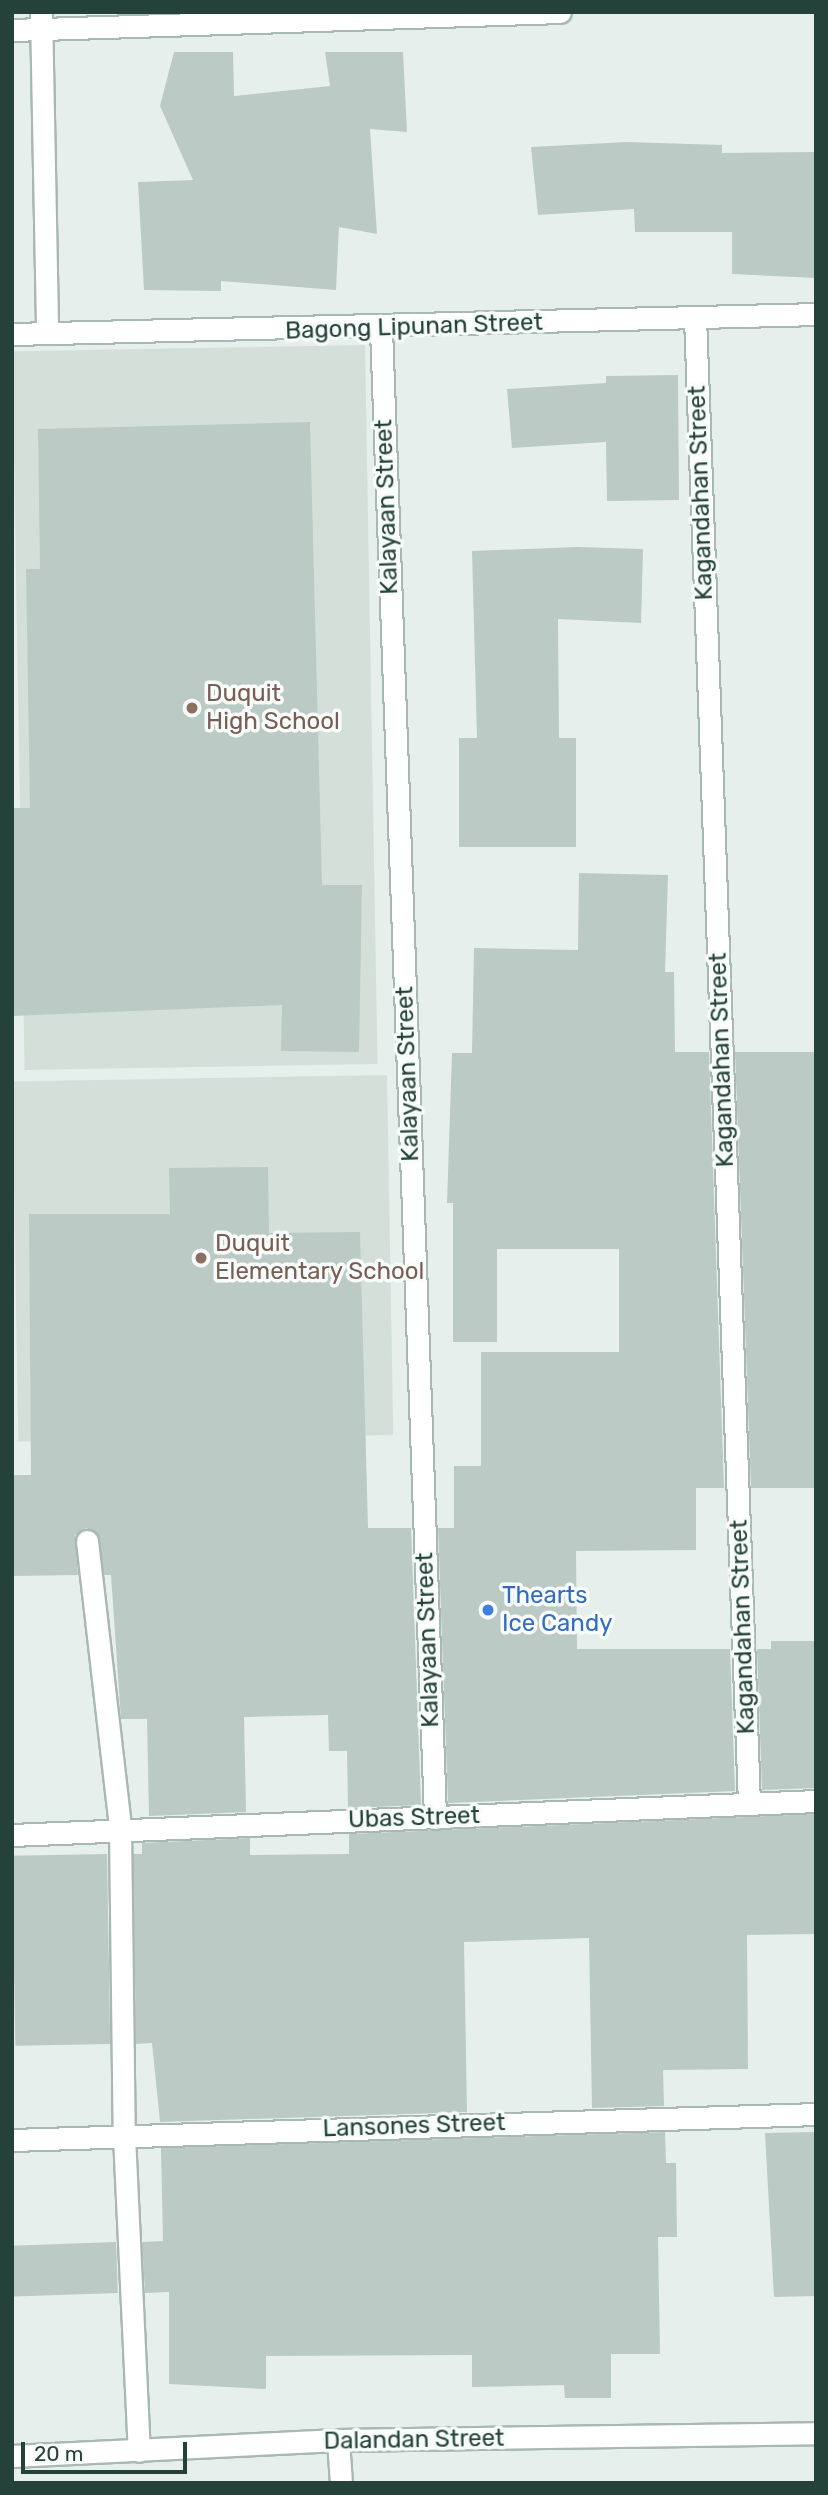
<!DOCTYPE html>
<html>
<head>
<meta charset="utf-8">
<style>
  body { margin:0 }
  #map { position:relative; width:828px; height:2495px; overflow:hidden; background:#e6efeb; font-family:Rubik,sans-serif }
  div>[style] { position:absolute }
  .built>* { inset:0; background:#d4dfda; transform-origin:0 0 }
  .building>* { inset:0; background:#bbcac4; transform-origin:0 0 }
  .roads { filter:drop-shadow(2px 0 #a8b8b2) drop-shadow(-2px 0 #a8b8b2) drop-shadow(0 2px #a8b8b2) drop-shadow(0 -2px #a8b8b2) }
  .service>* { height:21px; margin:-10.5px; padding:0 10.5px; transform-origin:10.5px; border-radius:10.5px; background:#fff }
  .minor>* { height:21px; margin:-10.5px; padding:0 10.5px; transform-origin:10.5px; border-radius:10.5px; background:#fff }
  .tertiary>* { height:21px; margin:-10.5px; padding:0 10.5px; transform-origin:10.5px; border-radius:10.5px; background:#fff }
  .dots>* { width:19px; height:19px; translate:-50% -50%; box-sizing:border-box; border:4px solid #f7fbf9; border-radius:50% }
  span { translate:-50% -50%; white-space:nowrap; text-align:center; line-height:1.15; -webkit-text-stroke:7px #f7fbf9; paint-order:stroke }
  .street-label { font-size:24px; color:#24423a }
  .education-label { font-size:24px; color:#785e54 }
  .left { translate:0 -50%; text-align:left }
  .shop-label { font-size:24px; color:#366cbe }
  .frame { position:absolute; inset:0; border:14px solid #24423a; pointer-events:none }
  .scale { position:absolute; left:21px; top:2442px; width:166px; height:32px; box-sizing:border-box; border:4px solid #24423a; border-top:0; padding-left:9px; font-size:21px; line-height:24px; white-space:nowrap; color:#24423a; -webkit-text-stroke:5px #f7fbf9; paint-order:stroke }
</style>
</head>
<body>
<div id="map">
  <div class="built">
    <div style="left:365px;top:345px;width:719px;height:353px;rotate:89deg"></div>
    <div style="left:387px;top:1075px;width:360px;height:375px;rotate:89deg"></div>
  </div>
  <div class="building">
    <div style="clip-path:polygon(174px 52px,233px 52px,234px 96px,330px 86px,325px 52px,403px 52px,407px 132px,370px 129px,377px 234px,339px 227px,336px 290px,221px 281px,221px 291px,144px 290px,138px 182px,193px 180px,160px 106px)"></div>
    <div style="clip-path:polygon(627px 142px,722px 145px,722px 153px,816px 152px,816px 278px,732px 274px,732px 232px,635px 232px,634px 209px,538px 215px,531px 147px)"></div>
    <div style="clip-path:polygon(678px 375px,679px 500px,607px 501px,606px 442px,512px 448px,507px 389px,606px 383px,606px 376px)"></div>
    <div style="clip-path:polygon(310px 422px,322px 885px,362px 885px,359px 1052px,281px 1051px,282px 1005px,12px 1016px,12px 808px,30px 808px,26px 569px,40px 569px,38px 429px)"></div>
    <div style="clip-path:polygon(578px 547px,643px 549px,641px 623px,558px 619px,559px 738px,576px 738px,576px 847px,459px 847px,459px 738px,477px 738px,472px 551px)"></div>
    <div style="clip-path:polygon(579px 873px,668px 875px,665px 972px,674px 972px,675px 1052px,709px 1052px,724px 1488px,696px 1488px,696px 1550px,576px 1551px,577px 1649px,730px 1649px,735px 1791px,448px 1803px,438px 1528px,454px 1528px,454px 1466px,481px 1466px,481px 1352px,619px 1352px,619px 1249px,497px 1249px,497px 1342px,453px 1342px,453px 1203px,447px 1203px,452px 1053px,472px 1053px,474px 948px,578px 950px)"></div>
    <div style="clip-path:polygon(735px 1052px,816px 1052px,816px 1488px,751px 1488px)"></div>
    <div style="clip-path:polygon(268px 1167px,269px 1233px,360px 1232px,368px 1528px,411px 1528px,421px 1805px,348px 1808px,347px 1751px,329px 1751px,328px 1715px,244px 1717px,246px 1812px,149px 1816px,147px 1719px,121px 1719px,111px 1575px,104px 1575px,98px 1534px,86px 1528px,75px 1535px,78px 1575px,12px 1576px,12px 1475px,31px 1475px,29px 1214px,170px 1214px,169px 1168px)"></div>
    <div style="clip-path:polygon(771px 1641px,816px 1641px,816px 1788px,762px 1790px,757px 1649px,771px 1649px)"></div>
    <div style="clip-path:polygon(816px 1814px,816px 1934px,747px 1935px,748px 2069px,663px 2070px,664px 2106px,592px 2108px,589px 1938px,464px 1942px,467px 2112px,160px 2122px,152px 2043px,136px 2044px,133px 1854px,142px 1854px,142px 1843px,250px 1838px,250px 1855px,349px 1854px,349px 1834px)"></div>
    <div style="left:107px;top:1854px;width:190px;height:95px;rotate:89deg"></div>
    <div style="clip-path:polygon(665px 2132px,666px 2163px,676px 2163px,677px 2237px,658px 2237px,660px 2354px,611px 2354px,611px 2398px,565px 2398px,564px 2385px,472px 2387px,472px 2355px,266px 2356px,266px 2389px,169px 2384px,169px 2292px,145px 2293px,142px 2242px,163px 2241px,161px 2148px)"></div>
    <div style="clip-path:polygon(816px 2132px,816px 2296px,774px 2297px,765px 2133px)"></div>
    <div style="left:116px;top:2242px;width:51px;height:104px;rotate:88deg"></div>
  </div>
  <div class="roads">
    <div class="service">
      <div style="left:87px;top:1541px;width:289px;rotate:83.4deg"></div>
      <div style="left:338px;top:2440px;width:43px;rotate:86deg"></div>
    </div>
    <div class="minor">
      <div style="left:41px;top:12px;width:320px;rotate:88.9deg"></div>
      <div style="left:12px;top:30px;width:548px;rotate:-1.88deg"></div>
      <div style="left:695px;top:317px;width:1486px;rotate:87.92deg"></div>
      <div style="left:381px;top:329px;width:1490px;rotate:87.92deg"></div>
      <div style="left:12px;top:334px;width:804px;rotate:-1.42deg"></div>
      <div style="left:120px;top:1828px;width:308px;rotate:89.3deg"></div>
      <div style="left:124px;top:2136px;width:315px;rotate:87.3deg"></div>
      <div style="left:12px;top:2140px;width:804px;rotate:-1.85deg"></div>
      <div style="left:12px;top:2456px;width:326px;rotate:-2.8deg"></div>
      <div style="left:338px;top:2440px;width:478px;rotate:-0.8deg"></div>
    </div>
    <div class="tertiary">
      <div style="left:12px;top:1835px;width:805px;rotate:-2.42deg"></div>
    </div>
  </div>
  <div class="dots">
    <div style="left:192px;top:708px;background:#8d6e63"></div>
    <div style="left:201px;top:1258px;background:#8d6e63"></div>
    <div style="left:488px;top:1610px;background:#3f7fe0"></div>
  </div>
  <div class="street-label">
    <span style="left:414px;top:327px;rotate:-2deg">Bagong Lipunan Street</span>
    <span style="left:701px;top:493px;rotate:-92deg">Kagandahan Street</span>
    <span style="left:387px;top:507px;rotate:-92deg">Kalayaan Street</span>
    <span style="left:722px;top:1060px;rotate:-92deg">Kagandahan Street</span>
    <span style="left:408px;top:1074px;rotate:-92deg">Kalayaan Street</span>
    <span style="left:743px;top:1627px;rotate:-92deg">Kagandahan Street</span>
    <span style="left:428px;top:1640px;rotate:-92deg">Kalayaan Street</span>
    <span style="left:414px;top:1818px;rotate:-2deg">Ubas Street</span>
    <span style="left:414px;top:2126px;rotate:-2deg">Lansones Street</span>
    <span style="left:414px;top:2440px;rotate:-1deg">Dalandan Street</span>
  </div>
  <div class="education-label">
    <span class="left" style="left:206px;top:708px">Duquit<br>High School</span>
    <span class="left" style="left:215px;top:1258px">Duquit<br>Elementary School</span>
  </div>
  <div class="shop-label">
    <span class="left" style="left:502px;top:1610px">Thearts<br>Ice Candy</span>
  </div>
  <div class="frame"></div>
  <div class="scale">20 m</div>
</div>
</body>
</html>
